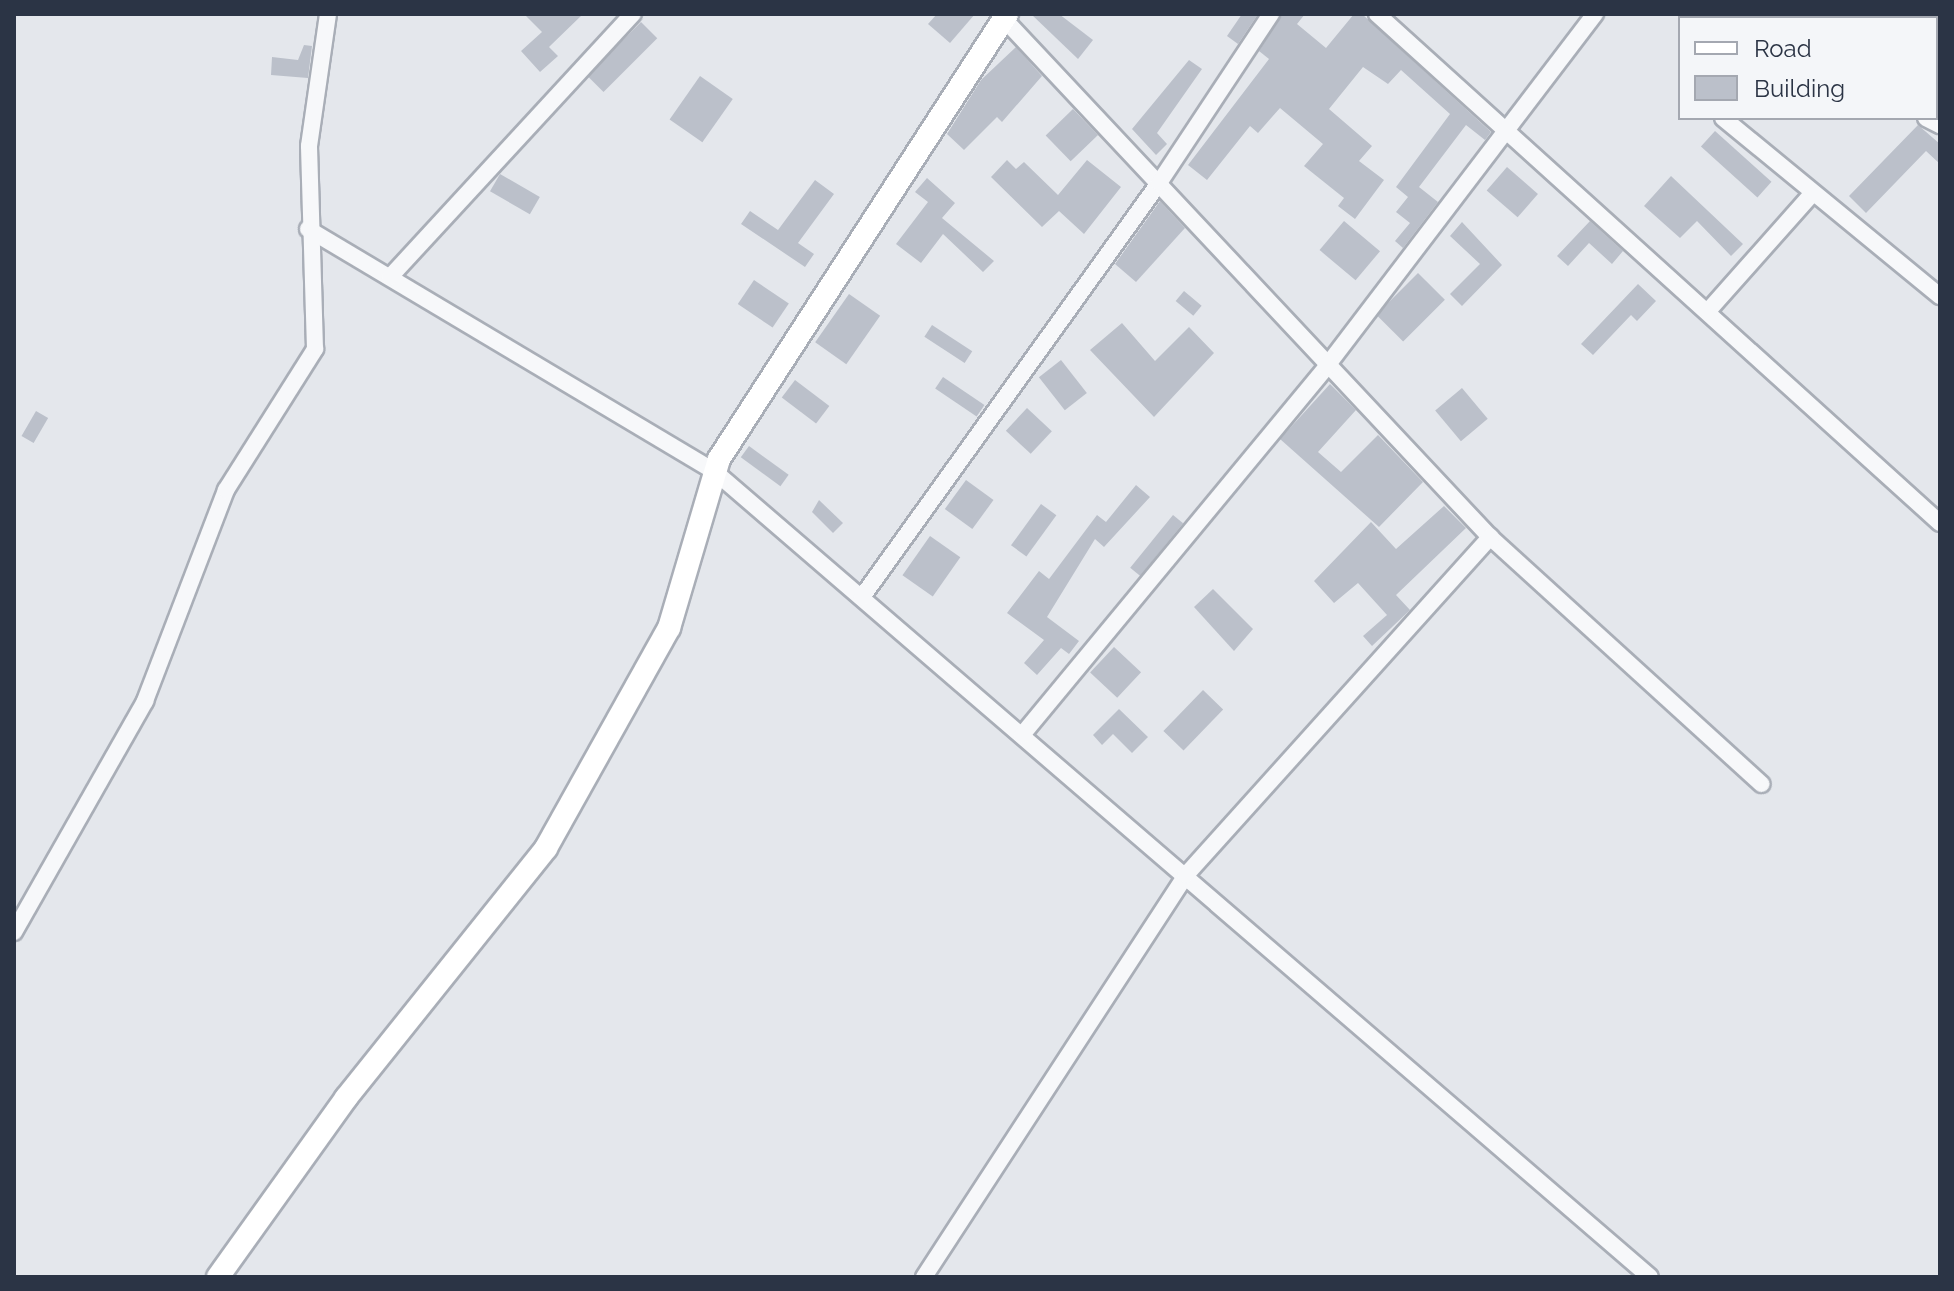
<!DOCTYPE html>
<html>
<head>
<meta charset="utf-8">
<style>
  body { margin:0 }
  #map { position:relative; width:1954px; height:1291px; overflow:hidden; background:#e4e7ec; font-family:Raleway,sans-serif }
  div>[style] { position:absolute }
  .building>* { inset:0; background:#bbc0ca; transform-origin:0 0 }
  .roads { filter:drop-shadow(2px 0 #a9aeb7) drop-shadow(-2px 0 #a9aeb7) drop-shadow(0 2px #a9aeb7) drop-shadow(0 -2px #a9aeb7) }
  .street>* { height:16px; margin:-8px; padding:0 8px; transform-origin:8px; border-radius:8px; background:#f7f8fa }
  .secondary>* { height:22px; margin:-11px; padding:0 11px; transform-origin:11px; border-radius:11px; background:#fff }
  span { translate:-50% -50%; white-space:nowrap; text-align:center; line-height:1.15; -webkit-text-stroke:7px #f4f6f9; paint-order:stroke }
  .frame { position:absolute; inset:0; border:16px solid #2b3445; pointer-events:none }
  .legend { position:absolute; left:1678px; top:16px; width:260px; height:104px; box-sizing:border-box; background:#f4f6f9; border:2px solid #a4a8b1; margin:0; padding:10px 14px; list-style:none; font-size:24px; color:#2b3445 }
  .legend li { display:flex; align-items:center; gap:16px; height:40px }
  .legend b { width:40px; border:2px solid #a4a8b1 }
</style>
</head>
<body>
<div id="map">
  <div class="building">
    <div style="clip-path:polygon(524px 14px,583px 14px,549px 47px,558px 56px,540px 72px,521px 51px,542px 32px)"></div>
    <div style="clip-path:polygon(937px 14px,975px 14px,950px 43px,928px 24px)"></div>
    <div style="clip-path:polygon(1031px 14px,1059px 14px,1093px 40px,1078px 59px)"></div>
    <div style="clip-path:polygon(1242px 14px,1258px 14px,1238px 44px,1227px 36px)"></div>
    <div style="clip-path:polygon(1282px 14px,1305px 14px,1297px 24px,1326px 48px,1354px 14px,1362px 14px,1491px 132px,1485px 140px,1466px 125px,1419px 187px,1438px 202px,1403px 248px,1395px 241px,1410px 223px,1396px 212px,1408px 197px,1396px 187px,1450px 114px,1401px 70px,1388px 84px,1363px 67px,1329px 109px,1372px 146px,1359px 161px,1384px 180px,1355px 219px,1338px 206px,1344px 198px,1304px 166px,1323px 144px,1280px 108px,1258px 133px,1250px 126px,1207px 180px,1188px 165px,1269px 59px,1259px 51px)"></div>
    <div style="left:641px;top:22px;width:23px;height:76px;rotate:45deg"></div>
    <div style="clip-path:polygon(304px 45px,312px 46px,308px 78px,271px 75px,272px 57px,298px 60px)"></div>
    <div style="clip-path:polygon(1016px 47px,1042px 76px,1002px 122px,997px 117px,964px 150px,947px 134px,981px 80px)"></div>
    <div style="clip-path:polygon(1189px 60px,1202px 69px,1157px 133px,1167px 144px,1156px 155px,1132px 129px)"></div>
    <div style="left:700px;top:76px;width:40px;height:53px;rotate:35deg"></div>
    <div style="left:1073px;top:109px;width:36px;height:38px;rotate:46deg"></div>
    <div style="clip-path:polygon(1918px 125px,1940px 144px,1940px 164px,1926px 151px,1866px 213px,1849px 196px)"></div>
    <div style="left:1715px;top:131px;width:76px;height:21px;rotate:42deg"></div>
    <div style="clip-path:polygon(1007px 160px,1016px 169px,1024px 162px,1058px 195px,1087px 160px,1121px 187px,1084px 234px,1059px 211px,1042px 227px,991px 177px)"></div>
    <div style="left:1507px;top:167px;width:41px;height:31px;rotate:41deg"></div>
    <div style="left:500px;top:174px;width:46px;height:20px;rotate:30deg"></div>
    <div style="clip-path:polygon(1671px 176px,1743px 244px,1731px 256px,1697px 221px,1680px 238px,1644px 206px)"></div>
    <div style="clip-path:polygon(927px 178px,955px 203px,942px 218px,994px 261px,983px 272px,943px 234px,921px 263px,896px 244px,928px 202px,915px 192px)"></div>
    <div style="clip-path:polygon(815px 180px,834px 194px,798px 243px,814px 254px,805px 267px,741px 224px,750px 211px,778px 230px)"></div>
    <div style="clip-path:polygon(1160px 201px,1185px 228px,1136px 282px,1115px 264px)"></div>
    <div style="left:1344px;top:221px;width:47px;height:38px;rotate:40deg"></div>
    <div style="clip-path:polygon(1590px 221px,1623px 251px,1612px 264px,1589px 243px,1568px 266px,1557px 256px)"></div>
    <div style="clip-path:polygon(1462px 222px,1502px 265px,1462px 306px,1450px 294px,1480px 264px,1450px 236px)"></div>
    <div style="left:1418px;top:273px;width:38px;height:59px;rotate:45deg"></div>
    <div style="left:754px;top:280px;width:42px;height:29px;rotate:34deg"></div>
    <div style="clip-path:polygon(1638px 284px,1656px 301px,1637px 321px,1631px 315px,1593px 355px,1581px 344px)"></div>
    <div style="left:1184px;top:291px;width:23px;height:13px;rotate:40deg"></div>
    <div style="left:849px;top:294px;width:38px;height:59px;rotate:35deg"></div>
    <div style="clip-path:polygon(1122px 323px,1155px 361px,1189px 327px,1214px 353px,1154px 417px,1090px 350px)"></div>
    <div style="left:932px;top:325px;width:48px;height:14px;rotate:33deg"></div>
    <div style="left:1061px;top:360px;width:42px;height:28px;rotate:52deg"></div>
    <div style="left:943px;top:377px;width:50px;height:14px;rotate:34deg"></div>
    <div style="left:795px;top:380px;width:43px;height:22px;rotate:37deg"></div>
    <div style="clip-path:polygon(1330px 384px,1356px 410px,1318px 452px,1341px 472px,1378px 435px,1423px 482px,1379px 527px,1280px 439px)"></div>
    <div style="left:1462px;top:388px;width:40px;height:35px;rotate:50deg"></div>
    <div style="left:1027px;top:408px;width:34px;height:31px;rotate:43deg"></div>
    <div style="left:36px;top:411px;width:14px;height:29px;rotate:30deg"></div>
    <div style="left:749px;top:446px;width:49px;height:14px;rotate:36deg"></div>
    <div style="left:966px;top:480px;width:34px;height:36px;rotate:36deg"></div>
    <div style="clip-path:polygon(1136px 485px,1150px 497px,1104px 547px,1095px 539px,1047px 617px,1079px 641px,1069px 654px,1061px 648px,1037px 675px,1024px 663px,1044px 640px,1007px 613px,1039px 571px,1049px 579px,1097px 515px,1106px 522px)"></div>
    <div style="clip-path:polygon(819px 500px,843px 523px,833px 533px,812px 512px)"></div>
    <div style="left:1041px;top:504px;width:19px;height:51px;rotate:36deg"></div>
    <div style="clip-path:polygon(1444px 506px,1466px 528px,1396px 595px,1410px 610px,1372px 646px,1363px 636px,1387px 615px,1358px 583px,1334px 603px,1314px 581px,1371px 522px,1396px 549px)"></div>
    <div style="left:1173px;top:515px;width:13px;height:68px;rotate:39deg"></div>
    <div style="left:930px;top:536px;width:37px;height:48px;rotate:35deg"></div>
    <div style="clip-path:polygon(1213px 589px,1253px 629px,1234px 651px,1194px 607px)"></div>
    <div style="left:1114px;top:647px;width:37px;height:35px;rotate:43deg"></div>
    <div style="left:1203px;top:690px;width:28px;height:57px;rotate:44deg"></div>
    <div style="clip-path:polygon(1119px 709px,1148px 737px,1132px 753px,1113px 734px,1102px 745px,1093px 735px)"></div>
  </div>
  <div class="roads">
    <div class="street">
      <div style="left:1377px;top:14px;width:759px;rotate:42.12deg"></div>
      <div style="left:1828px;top:14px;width:6px;rotate:39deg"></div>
      <div style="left:1929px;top:18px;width:5px;rotate:-53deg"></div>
      <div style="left:1004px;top:19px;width:710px;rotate:46.83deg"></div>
      <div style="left:1490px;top:537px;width:367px;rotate:42.3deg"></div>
      <div style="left:1723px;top:118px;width:281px;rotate:39.4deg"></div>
      <div style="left:1926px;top:118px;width:16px;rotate:27deg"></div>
      <div style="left:308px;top:229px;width:473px;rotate:30.8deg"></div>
      <div style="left:714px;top:471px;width:1235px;rotate:40.73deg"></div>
      <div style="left:390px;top:277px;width:358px;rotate:-47.3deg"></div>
      <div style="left:1708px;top:311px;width:157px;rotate:-48.4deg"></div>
      <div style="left:862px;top:597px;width:510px;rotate:-54.34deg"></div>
      <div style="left:1159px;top:183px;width:203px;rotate:-56.5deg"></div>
      <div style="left:1022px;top:735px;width:477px;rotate:-50.4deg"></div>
      <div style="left:1326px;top:367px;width:444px;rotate:-52.7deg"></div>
      <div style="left:14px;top:932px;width:266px;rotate:-60.4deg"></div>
      <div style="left:145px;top:701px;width:226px;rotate:-69deg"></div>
      <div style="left:226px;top:490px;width:167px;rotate:-57.7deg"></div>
      <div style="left:315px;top:349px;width:203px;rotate:-91.7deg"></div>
      <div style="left:309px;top:146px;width:133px;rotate:-81.8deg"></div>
      <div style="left:924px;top:1277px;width:480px;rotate:-56.9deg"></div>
      <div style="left:1186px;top:875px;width:455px;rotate:-48deg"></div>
    </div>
    <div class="secondary">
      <div style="left:218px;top:1277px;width:220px;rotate:-54.4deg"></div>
      <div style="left:346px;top:1098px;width:320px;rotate:-51.3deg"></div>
      <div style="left:546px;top:848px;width:252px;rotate:-60.8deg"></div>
      <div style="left:669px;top:628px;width:176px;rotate:-73.5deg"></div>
      <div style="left:719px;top:459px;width:530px;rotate:-57.09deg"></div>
    </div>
  </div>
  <div class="frame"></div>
  <ul class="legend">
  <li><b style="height:10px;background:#fff"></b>Road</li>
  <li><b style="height:22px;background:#bbc0ca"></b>Building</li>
  </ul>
</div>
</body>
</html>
